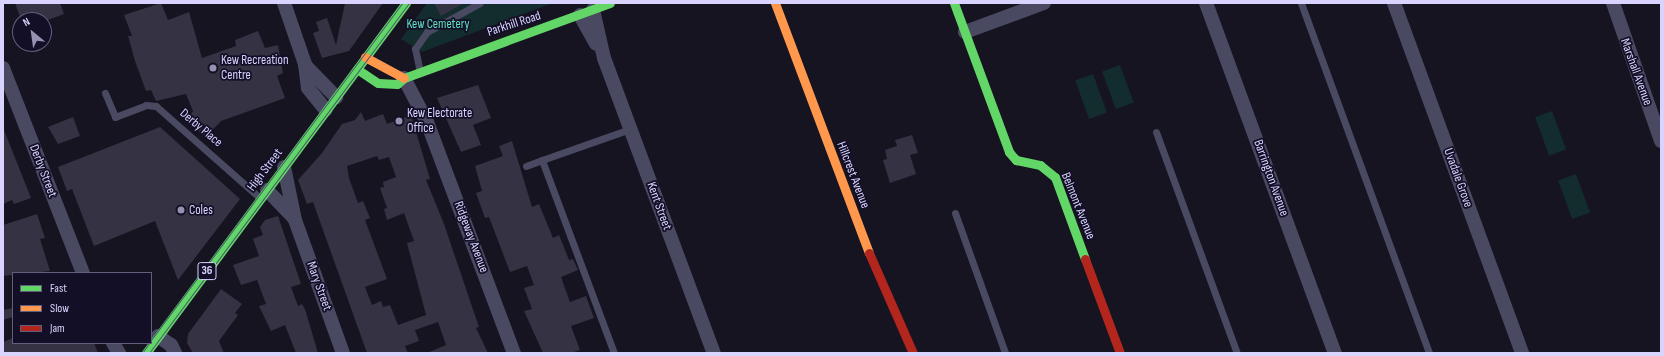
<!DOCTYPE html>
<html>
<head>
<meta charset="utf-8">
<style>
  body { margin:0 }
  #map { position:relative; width:1664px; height:356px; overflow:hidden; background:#161421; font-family:"Sofia Sans Condensed",sans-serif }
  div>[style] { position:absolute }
  .green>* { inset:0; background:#132c2d; transform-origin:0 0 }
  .building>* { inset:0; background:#343243 }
  .lane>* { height:7px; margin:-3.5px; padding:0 3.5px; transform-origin:3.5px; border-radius:3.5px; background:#4a4962 }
  .street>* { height:14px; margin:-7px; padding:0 7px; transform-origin:7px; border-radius:7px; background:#4a4962 }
  .fast>* { height:9px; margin:-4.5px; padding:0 4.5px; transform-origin:4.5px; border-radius:4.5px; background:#63d668 }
  .slow>* { height:9px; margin:-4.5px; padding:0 4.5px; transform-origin:4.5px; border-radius:4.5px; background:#ff974d }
  .jam>* { height:9px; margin:-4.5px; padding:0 4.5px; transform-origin:4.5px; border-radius:4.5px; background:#b3261e }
  .tram>* { height:1px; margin:-0.5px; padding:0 0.5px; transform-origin:0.5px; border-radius:0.5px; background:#43596b }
  .dots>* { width:11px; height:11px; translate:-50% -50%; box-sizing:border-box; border:2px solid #130f26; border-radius:50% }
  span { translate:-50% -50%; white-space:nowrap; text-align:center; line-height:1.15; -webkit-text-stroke:3.5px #130f26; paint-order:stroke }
  .shield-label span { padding:1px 3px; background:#130f26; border:1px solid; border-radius:3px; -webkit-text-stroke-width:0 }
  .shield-label { font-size:12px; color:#d9d4ff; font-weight:700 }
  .park-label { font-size:13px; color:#5fe0c0 }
  .street-label { font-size:13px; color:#d9d4ff }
  .poi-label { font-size:13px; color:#d9d4ff }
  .left { translate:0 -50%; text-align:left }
  .frame { position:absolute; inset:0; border:4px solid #d9d4ff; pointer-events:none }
  .legend { position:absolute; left:12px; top:272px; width:140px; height:72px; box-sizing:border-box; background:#130f26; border:1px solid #625e7d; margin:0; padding:5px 7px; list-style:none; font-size:12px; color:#d9d4ff }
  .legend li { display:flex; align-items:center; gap:8px; height:20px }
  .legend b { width:20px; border:1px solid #625e7d }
  .north { position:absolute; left:12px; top:12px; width:40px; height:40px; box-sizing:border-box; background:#130f26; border:1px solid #625e7d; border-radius:50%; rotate:331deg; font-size:11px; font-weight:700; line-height:16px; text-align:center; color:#d9d4ff }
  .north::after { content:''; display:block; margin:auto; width:14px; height:18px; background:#9591b1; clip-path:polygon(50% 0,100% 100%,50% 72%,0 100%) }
</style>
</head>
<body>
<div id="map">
  <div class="green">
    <div style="clip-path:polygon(427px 3px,553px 3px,422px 52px,401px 39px)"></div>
    <div style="left:1120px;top:65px;width:40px;height:19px;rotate:70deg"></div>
    <div style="left:1093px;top:74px;width:41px;height:19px;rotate:70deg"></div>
    <div style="left:1552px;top:111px;width:41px;height:18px;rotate:70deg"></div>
    <div style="left:1576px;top:174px;width:41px;height:19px;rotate:70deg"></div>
  </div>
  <div class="building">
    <div style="clip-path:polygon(15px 3px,60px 3px,64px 14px,48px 20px,21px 20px)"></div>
    <div style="clip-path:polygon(161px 3px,168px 20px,189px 12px,202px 58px,236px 46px,235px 40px,258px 31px,265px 48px,278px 45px,283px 73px,277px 76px,285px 98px,221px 121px,206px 137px,186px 121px,193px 111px,186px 94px,156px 101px,151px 90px,146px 91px,135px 61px,128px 36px,132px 36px,124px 15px)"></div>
    <div style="clip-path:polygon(345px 3px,383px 3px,349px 51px,322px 58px,313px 33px,319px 31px,316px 22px,327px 18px,336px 45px)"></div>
    <div style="clip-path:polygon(434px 3px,464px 3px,441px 16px)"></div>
    <div style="clip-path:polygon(478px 85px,491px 118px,473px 125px,481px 145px,461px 152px,437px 98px)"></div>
    <div style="clip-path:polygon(evenodd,361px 112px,365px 121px,383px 114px,387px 124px,411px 115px,430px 179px,426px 180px,444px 224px,479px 327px,476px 328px,488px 353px,427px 353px,446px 345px,438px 322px,415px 330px,419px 341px,405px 346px,408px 353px,367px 353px,313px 202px,307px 204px,298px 180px,322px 153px,342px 124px,355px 120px,361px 112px,377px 156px,379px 160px,389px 157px,396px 177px,383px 182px,384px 187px,380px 188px,387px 208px,384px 209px,387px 220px,404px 213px,414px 241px,407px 243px,426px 315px,398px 325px,390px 305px,383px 307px,381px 301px,372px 305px,365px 287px,387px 279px,365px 220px,370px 218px,363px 201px,358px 203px,349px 178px,347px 166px,377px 156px)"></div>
    <div style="clip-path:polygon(73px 117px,80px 136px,58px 144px,48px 127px)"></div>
    <div style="clip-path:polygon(160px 127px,240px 199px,178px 280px,155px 221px,94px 246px,72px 189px,67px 191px,58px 167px)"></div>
    <div style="clip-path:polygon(4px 130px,31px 198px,14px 204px,12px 200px,3px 204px)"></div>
    <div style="clip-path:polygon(912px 135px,918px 153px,910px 155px,916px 174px,890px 183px,883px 160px,887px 159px,885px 150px,897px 146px,895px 140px)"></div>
    <div style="clip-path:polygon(512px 141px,532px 207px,539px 204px,553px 238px,559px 235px,569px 260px,573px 259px,578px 270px,561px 277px,570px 302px,586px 296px,594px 318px,571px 326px,580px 350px,571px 353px,543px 353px,524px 311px,532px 309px,524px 288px,534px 285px,527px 266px,510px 272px,489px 217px,485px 218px,476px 193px,482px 191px,475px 166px,503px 156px,499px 146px)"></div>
    <div style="clip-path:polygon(37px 214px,45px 238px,40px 239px,50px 271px,3px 276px,3px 225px)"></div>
    <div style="clip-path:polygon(278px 216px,301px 284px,291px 287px,298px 306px,302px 304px,305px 309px,318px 353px,296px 353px,285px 325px,271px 331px,259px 306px,266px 304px,257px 280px,241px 285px,233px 265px,259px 256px,253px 239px,263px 235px,260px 227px,265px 220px)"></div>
    <div style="clip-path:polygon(221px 289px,242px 304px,235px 313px,238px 315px,219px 341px,224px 353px,193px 353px,187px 343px,188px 334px)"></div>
    <div style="clip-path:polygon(13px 308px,13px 317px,3px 320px,3px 310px)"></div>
    <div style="clip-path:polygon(13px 338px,13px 343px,94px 343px,98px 353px,3px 353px,3px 342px)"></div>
  </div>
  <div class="lane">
    <div style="left:1301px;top:3px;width:373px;rotate:69.9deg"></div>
    <div style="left:420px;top:72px;width:24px;rotate:-102deg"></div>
    <div style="left:415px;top:49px;width:21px;rotate:-55deg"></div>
    <div style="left:427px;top:32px;width:60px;rotate:-28.7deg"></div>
    <div style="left:105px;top:93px;width:26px;rotate:67deg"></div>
    <div style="left:115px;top:117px;width:33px;rotate:-21deg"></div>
    <div style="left:146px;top:105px;width:10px;rotate:6deg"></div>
    <div style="left:156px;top:106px;width:137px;rotate:41.5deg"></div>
    <div style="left:1156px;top:132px;width:235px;rotate:69.9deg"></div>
    <div style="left:526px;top:166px;width:17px;rotate:-21deg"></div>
    <div style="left:955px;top:213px;width:149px;rotate:70.3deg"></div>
    <div style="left:614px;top:353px;width:206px;rotate:-110.5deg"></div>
    <div style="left:542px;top:160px;width:93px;rotate:-19.4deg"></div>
  </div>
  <div class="street">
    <div style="left:284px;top:3px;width:65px;rotate:71deg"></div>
    <div style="left:305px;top:64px;width:24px;rotate:83deg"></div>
    <div style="left:308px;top:88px;width:28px;rotate:51deg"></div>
    <div style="left:1206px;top:3px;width:373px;rotate:69.8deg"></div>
    <div style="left:1394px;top:3px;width:373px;rotate:69.9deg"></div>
    <div style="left:1613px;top:3px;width:146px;rotate:70.8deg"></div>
    <div style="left:593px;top:10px;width:49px;rotate:77.1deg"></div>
    <div style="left:604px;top:58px;width:315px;rotate:69.6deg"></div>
    <div style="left:580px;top:15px;width:33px;rotate:61deg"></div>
    <div style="left:965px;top:32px;width:84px;rotate:-20.2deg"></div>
    <div style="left:305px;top:65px;width:45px;rotate:45.9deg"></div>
    <div style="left:3px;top:68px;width:220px;rotate:68.7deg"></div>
    <div style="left:404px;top:78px;width:50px;rotate:62.4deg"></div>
    <div style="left:427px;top:122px;width:247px;rotate:69.4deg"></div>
    <div style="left:284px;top:167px;width:54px;rotate:78.3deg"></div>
    <div style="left:295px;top:220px;width:141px;rotate:70.2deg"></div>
    <div style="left:267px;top:190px;width:39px;rotate:46deg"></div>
    <div style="left:158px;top:336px;width:16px;rotate:35deg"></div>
    <div style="left:171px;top:345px;width:9px;rotate:63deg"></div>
    <div style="left:113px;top:343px;width:12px;rotate:59deg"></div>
  </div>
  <div class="fast">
    <div style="left:954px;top:3px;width:159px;rotate:69.7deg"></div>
    <div style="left:1009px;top:152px;width:11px;rotate:49deg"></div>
    <div style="left:1016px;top:160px;width:25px;rotate:12deg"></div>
    <div style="left:1040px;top:165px;width:19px;rotate:39deg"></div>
    <div style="left:1055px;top:177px;width:87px;rotate:69.9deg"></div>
    <div style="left:357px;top:69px;width:25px;rotate:34deg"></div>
    <div style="left:378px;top:83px;width:19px;rotate:3deg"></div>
    <div style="left:397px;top:84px;width:9px;rotate:-41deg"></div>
    <div style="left:404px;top:78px;width:219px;rotate:-20deg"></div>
    <div style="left:146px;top:353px;width:436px;rotate:-53.4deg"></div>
  </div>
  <div class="slow">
    <div style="left:775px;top:3px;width:267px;rotate:69.4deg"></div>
    <div style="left:365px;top:57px;width:44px;rotate:28.3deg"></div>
  </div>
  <div class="jam">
    <div style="left:869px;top:253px;width:109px;rotate:66.3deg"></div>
    <div style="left:1085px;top:259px;width:100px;rotate:69.6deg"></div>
  </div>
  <div class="tram">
    <div style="left:151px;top:340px;width:420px;rotate:-53.3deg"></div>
    <div style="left:142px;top:353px;width:12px;rotate:-55deg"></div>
    <div style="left:149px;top:353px;width:436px;rotate:-53.4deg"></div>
  </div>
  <div class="dots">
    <div style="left:213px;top:68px;background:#9591b1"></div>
    <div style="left:399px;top:121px;background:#9591b1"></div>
    <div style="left:181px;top:210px;background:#9591b1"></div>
  </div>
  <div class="shield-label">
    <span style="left:207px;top:271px">36</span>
  </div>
  <div class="park-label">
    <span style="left:438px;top:24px">Kew Cemetery</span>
  </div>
  <div class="street-label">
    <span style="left:514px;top:24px;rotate:-18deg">Parkhill Road</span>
    <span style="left:1636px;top:72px;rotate:70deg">Marshall Avenue</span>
    <span style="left:201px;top:128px;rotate:40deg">Derby Place</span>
    <span style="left:265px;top:170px;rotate:-53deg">High Street</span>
    <span style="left:43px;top:171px;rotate:69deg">Derby Street</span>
    <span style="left:853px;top:175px;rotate:69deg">Hillcrest Avenue</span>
    <span style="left:1271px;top:178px;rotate:70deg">Barrington Avenue</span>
    <span style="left:1458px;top:178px;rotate:70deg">Uvadale Grove</span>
    <span style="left:659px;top:206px;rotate:70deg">Kent Street</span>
    <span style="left:1078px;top:206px;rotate:68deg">Belmont Avenue</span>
    <span style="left:471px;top:237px;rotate:69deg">Ridgeway Avenue</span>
    <span style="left:319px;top:286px;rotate:70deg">Mary Street</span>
  </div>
  <div class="poi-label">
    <span class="left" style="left:221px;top:68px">Kew Recreation<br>Centre</span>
    <span class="left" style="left:407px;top:121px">Kew Electorate<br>Office</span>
    <span class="left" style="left:189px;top:210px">Coles</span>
  </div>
  <div class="frame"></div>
  <ul class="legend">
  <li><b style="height:5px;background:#63d668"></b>Fast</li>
  <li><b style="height:5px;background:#ff974d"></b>Slow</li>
  <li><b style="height:5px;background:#b3261e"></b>Jam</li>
  </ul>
  <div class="north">N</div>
</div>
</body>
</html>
